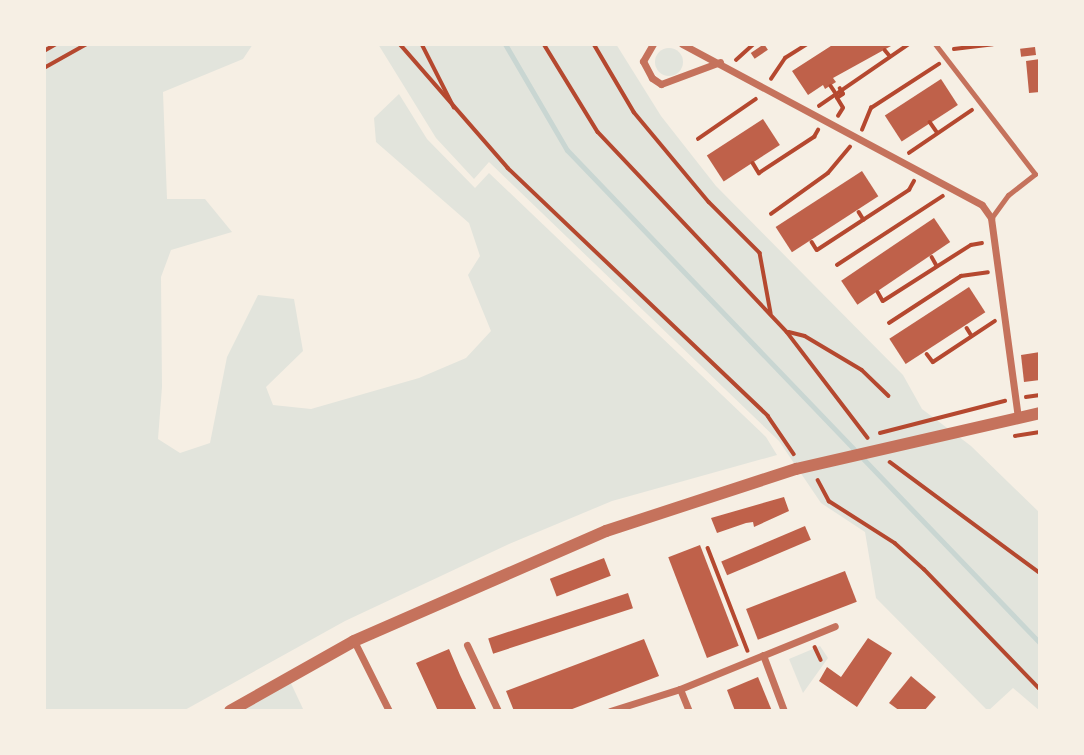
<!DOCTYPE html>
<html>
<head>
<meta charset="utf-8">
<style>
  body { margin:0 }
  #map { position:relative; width:1084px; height:755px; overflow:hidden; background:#f6efe4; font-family:"Alegreya Sans",sans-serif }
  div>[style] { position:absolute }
  .green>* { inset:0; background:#e2e4dc }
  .round { border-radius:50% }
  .stream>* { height:5px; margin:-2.5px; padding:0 2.5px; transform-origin:2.5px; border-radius:2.5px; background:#c9d6d2 }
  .building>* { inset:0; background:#bf614a; transform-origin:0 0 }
  .path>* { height:3.5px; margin:-1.75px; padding:0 1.75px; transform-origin:1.75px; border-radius:1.75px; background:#b5482f }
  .service>* { height:5px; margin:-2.5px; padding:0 2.5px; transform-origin:2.5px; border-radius:2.5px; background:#c5725c }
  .minor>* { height:7px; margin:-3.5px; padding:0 3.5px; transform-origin:3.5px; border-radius:3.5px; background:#c5725c }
  .tertiary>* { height:12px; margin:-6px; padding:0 6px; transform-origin:6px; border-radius:6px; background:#c5725c }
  span { translate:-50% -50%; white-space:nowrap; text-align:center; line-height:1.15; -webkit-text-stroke:5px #f6efe4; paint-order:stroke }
  .frame { position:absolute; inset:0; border:46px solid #f6efe4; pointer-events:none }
</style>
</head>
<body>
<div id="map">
  <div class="green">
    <div style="clip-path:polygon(44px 44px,253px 44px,243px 59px,163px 92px,167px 199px,205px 199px,232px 232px,171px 250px,161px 277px,162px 387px,158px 439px,180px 453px,210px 443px,227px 357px,258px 295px,294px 299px,303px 351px,266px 387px,273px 405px,311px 409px,419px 378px,466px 358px,491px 331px,468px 275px,480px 256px,469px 223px,376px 142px,374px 118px,399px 94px,427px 139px,475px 188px,489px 173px,766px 437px,777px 455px,612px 501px,509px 544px,345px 621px,183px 711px,44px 711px)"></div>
    <div style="clip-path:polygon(378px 44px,616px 44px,661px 116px,716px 186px,903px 375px,922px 409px,971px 446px,1040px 513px,1040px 711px,1013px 688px,988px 711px,876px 598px,865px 532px,821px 503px,779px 441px,489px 162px,474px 179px,436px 138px)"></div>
    <div class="round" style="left:655px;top:48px;width:28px;height:28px"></div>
    <div style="clip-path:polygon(820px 646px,828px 658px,803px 693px,789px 659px)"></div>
    <div style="clip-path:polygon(288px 677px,304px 711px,230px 711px)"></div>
  </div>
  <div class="stream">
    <div style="left:505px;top:44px;width:123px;rotate:59.7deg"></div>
    <div style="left:567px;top:150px;width:683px;rotate:46.19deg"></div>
  </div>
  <div class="building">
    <div style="left:764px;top:44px;width:7px;height:16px;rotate:56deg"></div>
    <div style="clip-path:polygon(834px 44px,891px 46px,833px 78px,836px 82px,825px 89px,823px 85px,808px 95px,792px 71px)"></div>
    <div style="left:1035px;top:47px;width:8px;height:15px;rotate:83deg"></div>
    <div style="clip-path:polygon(1040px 59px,1040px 92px,1029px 93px,1026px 61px)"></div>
    <div style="left:941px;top:79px;width:31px;height:67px;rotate:57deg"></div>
    <div style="left:763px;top:119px;width:31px;height:67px;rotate:57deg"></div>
    <div style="left:862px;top:171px;width:30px;height:103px;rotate:57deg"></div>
    <div style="left:934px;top:218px;width:29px;height:112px;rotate:56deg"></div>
    <div style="left:969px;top:287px;width:30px;height:95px;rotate:57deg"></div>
    <div style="clip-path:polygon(1040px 352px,1040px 380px,1024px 382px,1021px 355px)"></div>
    <div style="clip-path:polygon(784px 497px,789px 511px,754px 527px,753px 522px,746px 523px,717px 533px,711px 518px)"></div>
    <div style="left:805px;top:526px;width:15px;height:91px;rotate:67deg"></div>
    <div style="left:700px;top:545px;width:108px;height:34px;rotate:69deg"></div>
    <div style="left:604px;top:558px;width:19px;height:58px;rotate:69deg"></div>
    <div style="left:845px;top:571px;width:33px;height:106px;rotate:69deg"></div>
    <div style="left:628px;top:593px;width:16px;height:147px;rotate:72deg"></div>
    <div style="clip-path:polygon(868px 638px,892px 653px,857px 707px,819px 681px,827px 667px,841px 677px)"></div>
    <div style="clip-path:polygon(644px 639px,659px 676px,567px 711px,514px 711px,506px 691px)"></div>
    <div style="clip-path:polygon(449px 649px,460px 675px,477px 711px,438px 711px,416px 663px)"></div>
    <div style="clip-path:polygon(911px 676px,936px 697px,924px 711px,900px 711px,889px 703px)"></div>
    <div style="clip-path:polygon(758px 677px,772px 711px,735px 711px,727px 690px)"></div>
  </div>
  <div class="path">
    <div style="left:400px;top:44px;width:164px;rotate:48.9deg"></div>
    <div style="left:508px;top:168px;width:359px;rotate:43.6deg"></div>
    <div style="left:768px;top:416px;width:46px;rotate:55.6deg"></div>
    <div style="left:422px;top:44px;width:71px;rotate:63.1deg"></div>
    <div style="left:544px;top:44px;width:103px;rotate:58.5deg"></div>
    <div style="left:598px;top:132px;width:275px;rotate:46.6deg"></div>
    <div style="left:787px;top:332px;width:133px;rotate:52.6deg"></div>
    <div style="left:594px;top:44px;width:79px;rotate:59.5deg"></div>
    <div style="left:634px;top:112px;width:117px;rotate:50.2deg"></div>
    <div style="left:709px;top:202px;width:72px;rotate:45deg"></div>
    <div style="left:760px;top:253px;width:61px;rotate:79.6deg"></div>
    <div style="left:954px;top:49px;width:39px;rotate:-7deg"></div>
    <div style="left:885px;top:50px;width:8px;rotate:50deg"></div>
    <div style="left:44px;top:51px;width:14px;rotate:-30deg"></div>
    <div style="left:736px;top:60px;width:24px;rotate:-42deg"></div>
    <div style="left:44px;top:68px;width:49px;rotate:-29.2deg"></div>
    <div style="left:771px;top:79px;width:25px;rotate:-56deg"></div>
    <div style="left:785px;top:58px;width:26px;rotate:-32deg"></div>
    <div style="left:831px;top:86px;width:7px;rotate:56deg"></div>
    <div style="left:819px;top:106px;width:109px;rotate:-34.6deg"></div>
    <div style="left:838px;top:116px;width:9px;rotate:-58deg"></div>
    <div style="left:843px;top:108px;width:12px;rotate:-121deg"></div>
    <div style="left:837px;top:98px;width:7px;rotate:-34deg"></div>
    <div style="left:843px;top:94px;width:6px;rotate:-121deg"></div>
    <div style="left:930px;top:122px;width:12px;rotate:55deg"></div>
    <div style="left:862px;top:130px;width:24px;rotate:-68deg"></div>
    <div style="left:871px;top:108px;width:81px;rotate:-32.9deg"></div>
    <div style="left:698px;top:139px;width:70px;rotate:-34.6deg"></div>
    <div style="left:909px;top:153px;width:76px;rotate:-34.3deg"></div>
    <div style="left:753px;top:163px;width:12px;rotate:59deg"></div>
    <div style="left:759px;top:173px;width:66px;rotate:-33.2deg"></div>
    <div style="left:814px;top:137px;width:8px;rotate:-60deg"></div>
    <div style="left:859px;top:212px;width:9px;rotate:58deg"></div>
    <div style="left:771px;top:214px;width:70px;rotate:-35.7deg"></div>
    <div style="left:828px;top:173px;width:34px;rotate:-50deg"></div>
    <div style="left:812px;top:242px;width:9px;rotate:58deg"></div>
    <div style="left:817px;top:250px;width:110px;rotate:-33.1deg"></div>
    <div style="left:909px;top:190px;width:10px;rotate:-61deg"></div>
    <div style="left:932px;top:257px;width:10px;rotate:61deg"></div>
    <div style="left:837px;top:265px;width:126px;rotate:-33.1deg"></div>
    <div style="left:878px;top:292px;width:10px;rotate:61deg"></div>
    <div style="left:883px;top:301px;width:104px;rotate:-32.5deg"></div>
    <div style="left:971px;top:245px;width:11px;rotate:-10deg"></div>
    <div style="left:889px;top:323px;width:86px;rotate:-33.1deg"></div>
    <div style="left:961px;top:276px;width:27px;rotate:-8deg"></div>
    <div style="left:967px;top:328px;width:9px;rotate:58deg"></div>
    <div style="left:789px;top:332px;width:16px;rotate:14deg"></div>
    <div style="left:805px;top:336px;width:66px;rotate:30.8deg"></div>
    <div style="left:862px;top:370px;width:37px;rotate:44deg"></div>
    <div style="left:927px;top:354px;width:10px;rotate:53deg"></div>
    <div style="left:933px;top:362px;width:74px;rotate:-33.5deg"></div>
    <div style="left:1026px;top:397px;width:14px;rotate:-8deg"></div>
    <div style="left:880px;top:433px;width:129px;rotate:-14.4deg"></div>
    <div style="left:1015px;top:436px;width:25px;rotate:-9deg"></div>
    <div style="left:890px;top:462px;width:187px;rotate:36.5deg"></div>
    <div style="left:818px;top:480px;width:24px;rotate:62deg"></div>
    <div style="left:829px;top:501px;width:78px;rotate:32.5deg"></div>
    <div style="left:895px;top:543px;width:39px;rotate:42deg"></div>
    <div style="left:924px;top:569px;width:167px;rotate:46deg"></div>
    <div style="left:708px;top:548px;width:110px;rotate:68.8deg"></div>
    <div style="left:815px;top:647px;width:14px;rotate:65deg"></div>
  </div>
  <div class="service">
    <div style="left:935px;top:44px;width:164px;rotate:52.4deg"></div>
    <div style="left:1035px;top:174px;width:34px;rotate:142deg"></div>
    <div style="left:1008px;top:195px;width:29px;rotate:126deg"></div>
  </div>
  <div class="minor">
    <div style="left:653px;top:44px;width:20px;rotate:120deg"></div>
    <div style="left:643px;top:61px;width:19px;rotate:62deg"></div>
    <div style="left:652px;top:78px;width:11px;rotate:34deg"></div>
    <div style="left:661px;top:84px;width:63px;rotate:-20.4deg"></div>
    <div style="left:682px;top:44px;width:340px;rotate:28.2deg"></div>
    <div style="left:982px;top:205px;width:16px;rotate:55deg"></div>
    <div style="left:991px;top:218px;width:201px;rotate:82.3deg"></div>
    <div style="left:354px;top:641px;width:78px;rotate:63.4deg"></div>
    <div style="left:467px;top:645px;width:73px;rotate:64.8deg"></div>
    <div style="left:763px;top:655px;width:60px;rotate:69.4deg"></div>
    <div style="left:680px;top:689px;width:24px;rotate:68deg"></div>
    <div style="left:610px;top:711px;width:73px;rotate:-17.4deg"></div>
    <div style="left:680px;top:689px;width:167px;rotate:-22.1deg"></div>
  </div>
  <div class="tertiary">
    <div style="left:230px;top:711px;width:142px;rotate:-29.4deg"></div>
    <div style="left:354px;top:641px;width:275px;rotate:-23.6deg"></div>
    <div style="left:606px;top:531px;width:200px;rotate:-18.1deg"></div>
    <div style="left:796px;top:469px;width:250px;rotate:-12.9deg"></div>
  </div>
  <div class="frame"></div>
</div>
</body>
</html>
